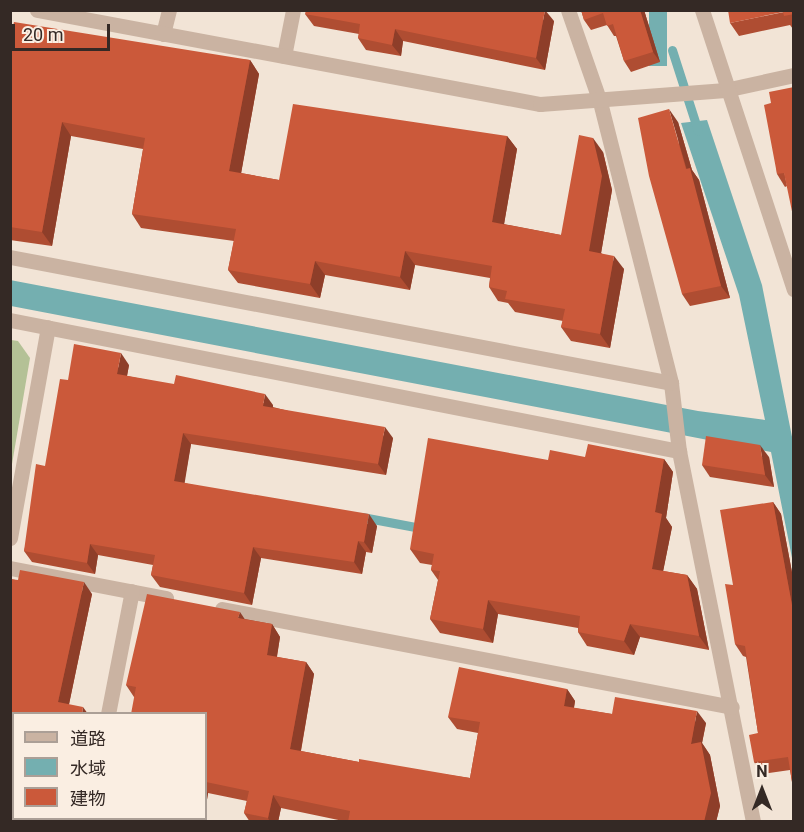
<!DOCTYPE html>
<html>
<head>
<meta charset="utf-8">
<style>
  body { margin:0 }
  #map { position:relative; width:804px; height:832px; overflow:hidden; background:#f2e4d6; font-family:Roboto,"Noto Sans JP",sans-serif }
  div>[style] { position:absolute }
  .green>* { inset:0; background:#b4c196 }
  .water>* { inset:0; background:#74afb0; transform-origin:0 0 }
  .stream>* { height:9px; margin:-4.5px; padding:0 4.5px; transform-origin:4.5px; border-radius:4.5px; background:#74afb0 }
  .service>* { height:15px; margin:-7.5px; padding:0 7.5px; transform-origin:7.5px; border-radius:7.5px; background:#cab3a2 }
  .minor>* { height:15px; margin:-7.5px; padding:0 7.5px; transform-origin:7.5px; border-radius:7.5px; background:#cab3a2 }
  .tertiary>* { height:15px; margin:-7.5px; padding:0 7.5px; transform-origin:7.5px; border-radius:7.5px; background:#cab3a2 }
  .wall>* { inset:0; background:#af4d32; transform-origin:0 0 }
  .shaded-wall>* { inset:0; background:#8e3e29; transform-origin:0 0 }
  .building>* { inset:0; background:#cb593a }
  span { translate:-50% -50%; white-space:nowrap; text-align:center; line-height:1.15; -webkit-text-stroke:4.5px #faeee2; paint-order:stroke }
  .frame { position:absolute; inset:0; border:12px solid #342925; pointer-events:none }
  .legend { position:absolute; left:12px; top:712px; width:195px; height:108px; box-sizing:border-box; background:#faeee2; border:2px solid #ab9f96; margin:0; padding:8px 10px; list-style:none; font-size:18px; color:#342925 }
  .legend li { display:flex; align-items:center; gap:12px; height:30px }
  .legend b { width:30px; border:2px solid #ab9f96 }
  .north { position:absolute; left:732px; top:760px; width:60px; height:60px; -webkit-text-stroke:4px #faeee2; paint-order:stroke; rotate:0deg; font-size:16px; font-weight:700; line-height:24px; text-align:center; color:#342925 }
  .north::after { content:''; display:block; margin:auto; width:21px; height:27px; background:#342925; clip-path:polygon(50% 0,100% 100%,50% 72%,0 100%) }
  .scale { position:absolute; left:12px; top:24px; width:98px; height:27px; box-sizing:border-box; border:3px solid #342925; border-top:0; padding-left:8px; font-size:18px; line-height:21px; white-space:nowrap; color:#342925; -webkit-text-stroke:4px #faeee2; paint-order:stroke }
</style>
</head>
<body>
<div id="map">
  <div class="green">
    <div style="clip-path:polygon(11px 340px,18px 341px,30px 358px,11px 470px)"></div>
  </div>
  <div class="water">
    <div style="left:649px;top:11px;width:18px;height:55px"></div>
    <div style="clip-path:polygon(707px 120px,762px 285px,793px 442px,793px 563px,771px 452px,11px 306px,10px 280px,698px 411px,765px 420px,739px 295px,681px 123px)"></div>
  </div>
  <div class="stream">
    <div style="left:672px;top:50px;width:85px;rotate:72.2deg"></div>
    <div style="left:362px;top:517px;width:65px;rotate:10.6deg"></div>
  </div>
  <div class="service">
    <div style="left:163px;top:34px;width:25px;rotate:-76deg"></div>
    <div style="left:284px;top:56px;width:47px;rotate:-78.9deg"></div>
  </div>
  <div class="minor">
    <div style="left:568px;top:10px;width:97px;rotate:70.8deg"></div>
    <div style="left:600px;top:102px;width:290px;rotate:75.8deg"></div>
    <div style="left:671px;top:383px;width:68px;rotate:83.3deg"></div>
    <div style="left:679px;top:451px;width:378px;rotate:78.7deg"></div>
    <div style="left:10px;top:257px;width:673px;rotate:10.79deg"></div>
    <div style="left:10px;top:320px;width:682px;rotate:11.08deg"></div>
    <div style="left:10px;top:538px;width:214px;rotate:-79.8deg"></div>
    <div style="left:10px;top:568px;width:159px;rotate:10.9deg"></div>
    <div style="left:222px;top:609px;width:519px;rotate:10.88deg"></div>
    <div style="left:108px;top:714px;width:125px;rotate:-79deg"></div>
    <div style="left:10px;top:819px;width:15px;rotate:11deg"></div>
    <div style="left:88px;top:822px;width:4px;rotate:-90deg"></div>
  </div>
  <div class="tertiary">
    <div style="left:37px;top:10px;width:512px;rotate:10.59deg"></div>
    <div style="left:540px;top:104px;width:186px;rotate:-4.3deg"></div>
    <div style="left:725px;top:90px;width:71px;rotate:-12.3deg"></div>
    <div style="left:702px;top:10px;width:294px;rotate:71.8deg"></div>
  </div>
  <div class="wall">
    <div style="clip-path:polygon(581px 10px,644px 10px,660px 62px,631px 72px,624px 61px,616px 36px,614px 36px,607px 25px,591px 30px,584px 20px)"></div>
    <div style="clip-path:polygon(794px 10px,793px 29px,790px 25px,739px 36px,730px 23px)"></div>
    <div style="clip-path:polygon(305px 14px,554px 21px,545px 70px,403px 41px,401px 56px,366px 50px,358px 38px,359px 34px,314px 26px)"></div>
    <div style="clip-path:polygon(10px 39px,250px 60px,259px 74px,241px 173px,279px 180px,507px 136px,517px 149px,504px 224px,561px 235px,603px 152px,612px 190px,601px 253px,624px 269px,610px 348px,571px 341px,561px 327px,563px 321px,515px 312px,508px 303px,498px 301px,489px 287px,490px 278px,415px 265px,410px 290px,325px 275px,320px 298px,238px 283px,228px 270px,234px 241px,141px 228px,132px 214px,143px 149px,71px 136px,52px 246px,10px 240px)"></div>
    <div style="clip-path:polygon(771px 103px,787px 186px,785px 187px,777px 174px)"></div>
    <div style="clip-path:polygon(678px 122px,692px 170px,699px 180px,730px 298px,690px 306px,682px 294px)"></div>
    <div style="clip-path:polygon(129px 365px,127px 376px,273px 405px,273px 407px,393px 438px,386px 475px,191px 444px,184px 483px,377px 526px,372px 553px,366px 552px,362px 574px,261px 558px,252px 605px,160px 587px,151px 575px,153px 565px,98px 555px,95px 574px,32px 562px,24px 551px,68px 380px)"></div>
    <div style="clip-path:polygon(585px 457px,664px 459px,673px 472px,666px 518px,672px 527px,663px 571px,687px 575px,697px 589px,709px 650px,640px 637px,634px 655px,587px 646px,578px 632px,578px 628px,498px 614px,493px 643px,440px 633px,430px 619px,438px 580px,431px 570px,432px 565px,420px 563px,410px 549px,548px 460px)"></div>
    <div style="clip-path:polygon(769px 457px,774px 487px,710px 477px,702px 465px)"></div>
    <div style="clip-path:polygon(773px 502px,781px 514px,794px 583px,794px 784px,792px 782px,790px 770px,762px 774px,754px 762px,758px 733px,746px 657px,743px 656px,735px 644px,733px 585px)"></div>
    <div style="clip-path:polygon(10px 579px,92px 594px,69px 704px,14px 714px,14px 756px,10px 755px)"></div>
    <div style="clip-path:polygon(245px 619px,272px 624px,280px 637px,277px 657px,306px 662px,314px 674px,301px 751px,359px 762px,470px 778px,478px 733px,457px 729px,448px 717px,567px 689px,575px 701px,574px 708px,612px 714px,706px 723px,702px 743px,710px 755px,720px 806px,716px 822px,348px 822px,281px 808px,278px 822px,250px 822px,244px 813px,247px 801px,208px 793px,206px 806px,206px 714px,134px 697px,126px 685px)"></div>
    <div style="left:124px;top:819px;width:79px;height:4px"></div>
  </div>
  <div class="shaded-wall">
    <div style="clip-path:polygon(545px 10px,554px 21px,545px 70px,536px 58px)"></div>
    <div style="clip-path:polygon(640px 10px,644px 10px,660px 62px,653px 52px)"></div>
    <div style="clip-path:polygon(395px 29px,403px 41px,401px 56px,392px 45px)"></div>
    <div style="clip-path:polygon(250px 60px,259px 74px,239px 185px,229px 171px)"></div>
    <div style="clip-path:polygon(669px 109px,678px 122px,692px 170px,699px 180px,730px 298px,721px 286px)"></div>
    <div style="clip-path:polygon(62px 122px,71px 136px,52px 246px,42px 232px)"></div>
    <div style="clip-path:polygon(507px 136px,517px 149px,502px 236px,492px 222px)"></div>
    <div style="clip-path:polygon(593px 138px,603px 152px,612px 190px,599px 265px,589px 251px)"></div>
    <div style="clip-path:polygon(405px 251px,415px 265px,410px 290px,400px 277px)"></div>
    <div style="clip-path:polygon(614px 256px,624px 269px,610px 348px,600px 334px)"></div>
    <div style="clip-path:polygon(315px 261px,325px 275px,320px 298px,310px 284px)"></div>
    <div style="clip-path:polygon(121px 353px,129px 365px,125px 386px,117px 374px)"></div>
    <div style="clip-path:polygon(265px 394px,273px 405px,271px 417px,263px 406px)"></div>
    <div style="clip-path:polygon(385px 427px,393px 438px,386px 475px,378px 464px)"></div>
    <div style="clip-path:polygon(183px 433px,191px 444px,183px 493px,174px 481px)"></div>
    <div style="clip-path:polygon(760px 445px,769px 457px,774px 487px,765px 475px)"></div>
    <div style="clip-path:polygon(664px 459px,673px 472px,666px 518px,672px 527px,661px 582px,652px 569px,655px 512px)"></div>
    <div style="clip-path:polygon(773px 502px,781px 514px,794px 583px,794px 616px)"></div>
    <div style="clip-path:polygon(369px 514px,377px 526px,372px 553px,364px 542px)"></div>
    <div style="clip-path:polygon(358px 541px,366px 552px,362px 574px,354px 562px)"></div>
    <div style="clip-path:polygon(90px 544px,98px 555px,95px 574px,87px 563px)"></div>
    <div style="clip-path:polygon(253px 547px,261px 558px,252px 605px,244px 593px)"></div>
    <div style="clip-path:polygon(687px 575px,697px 589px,709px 650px,699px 636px)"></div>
    <div style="clip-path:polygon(84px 582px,92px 594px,67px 714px,58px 702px)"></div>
    <div style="clip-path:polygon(488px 600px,498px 614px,493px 643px,483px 629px)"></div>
    <div style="clip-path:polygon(240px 612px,248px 624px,238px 618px)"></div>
    <div style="clip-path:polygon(272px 624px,280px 637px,275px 667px,267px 655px)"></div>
    <div style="clip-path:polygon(630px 624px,640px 637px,634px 655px,624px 641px)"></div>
    <div style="clip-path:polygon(306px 662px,314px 674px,299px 761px,290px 749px)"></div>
    <div style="clip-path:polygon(567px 689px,575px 701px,572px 718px,564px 706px)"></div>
    <div style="clip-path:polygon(83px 707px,88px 714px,82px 714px)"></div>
    <div style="clip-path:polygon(697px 711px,706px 723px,702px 743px,710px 755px,720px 806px,716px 822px,704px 822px,691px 744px)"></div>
    <div style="clip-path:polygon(206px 790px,208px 793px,206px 806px)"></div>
    <div style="clip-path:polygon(273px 795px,281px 808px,278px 822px,270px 822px,268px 818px)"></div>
    <div style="left:192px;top:819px;width:11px;height:3px"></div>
  </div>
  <div class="building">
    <div style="clip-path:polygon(306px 10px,545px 10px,536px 58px,395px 29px,392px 45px,358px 38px,360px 24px,305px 14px)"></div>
    <div style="clip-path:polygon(581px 10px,640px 10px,653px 52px,624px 61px,613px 24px,607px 26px,603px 13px,584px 20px)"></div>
    <div style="clip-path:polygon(728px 10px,794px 10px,794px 14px,784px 16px,783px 12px,730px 23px)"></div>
    <div style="clip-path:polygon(14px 22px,250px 60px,229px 171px,279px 180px,293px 104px,507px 136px,492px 222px,561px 235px,579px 135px,593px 138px,602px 176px,589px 251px,614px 256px,600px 334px,561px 327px,565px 309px,505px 299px,507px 291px,489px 287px,492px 266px,405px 251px,400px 277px,315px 261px,310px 284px,228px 270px,236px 229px,132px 214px,145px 138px,62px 122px,42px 232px,10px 227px,10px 39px)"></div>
    <div style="clip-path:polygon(794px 87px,794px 221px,784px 173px,777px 174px,764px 105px,771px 103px,769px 92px)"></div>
    <div style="clip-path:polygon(669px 109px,686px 169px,690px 168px,721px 286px,682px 294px,649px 176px,638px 118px)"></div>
    <div style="clip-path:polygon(74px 344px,121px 353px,117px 374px,174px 384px,176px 375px,265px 394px,263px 406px,385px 427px,378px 464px,183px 433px,174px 481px,369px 514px,364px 542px,358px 541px,354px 562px,253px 547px,244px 593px,151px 575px,155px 555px,90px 544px,87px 563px,24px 551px,36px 464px,45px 466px,60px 379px,68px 380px)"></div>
    <div style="clip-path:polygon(706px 436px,760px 445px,765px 475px,702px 465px)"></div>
    <div style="clip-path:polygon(428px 438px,548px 460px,550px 450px,585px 457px,588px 444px,664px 459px,655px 512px,662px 514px,652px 569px,687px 575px,699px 636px,630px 624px,624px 641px,578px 632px,580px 616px,488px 600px,483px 629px,430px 619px,440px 571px,431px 570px,434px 554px,410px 549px)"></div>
    <div style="clip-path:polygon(773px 502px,794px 616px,794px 781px,792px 782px,788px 757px,754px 762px,749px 735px,758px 733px,745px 646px,735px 644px,725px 584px,733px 585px,720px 510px)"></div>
    <div style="clip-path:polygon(20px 570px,84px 582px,58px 702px,83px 707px,82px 714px,14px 714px,14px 746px,10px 745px,10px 579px,18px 580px)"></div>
    <div style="clip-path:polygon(147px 594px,240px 612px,238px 618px,272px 624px,267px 655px,306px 662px,290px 749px,359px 762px,359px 759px,470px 778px,480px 722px,448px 717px,459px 667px,567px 689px,564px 706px,612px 714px,615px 697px,697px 711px,691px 744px,701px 742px,711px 793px,704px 822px,348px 822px,350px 811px,273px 795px,268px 818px,244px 813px,249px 791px,206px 782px,206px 714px,131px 714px,136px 687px,126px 685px)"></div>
    <div style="clip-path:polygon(167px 819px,192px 819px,192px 822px,183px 822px)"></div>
  </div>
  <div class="frame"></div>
  <ul class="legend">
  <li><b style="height:8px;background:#cab3a2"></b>道路</li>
  <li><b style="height:16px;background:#74afb0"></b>水域</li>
  <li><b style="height:16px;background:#cb593a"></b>建物</li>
  </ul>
  <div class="north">N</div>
  <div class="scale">20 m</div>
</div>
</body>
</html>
